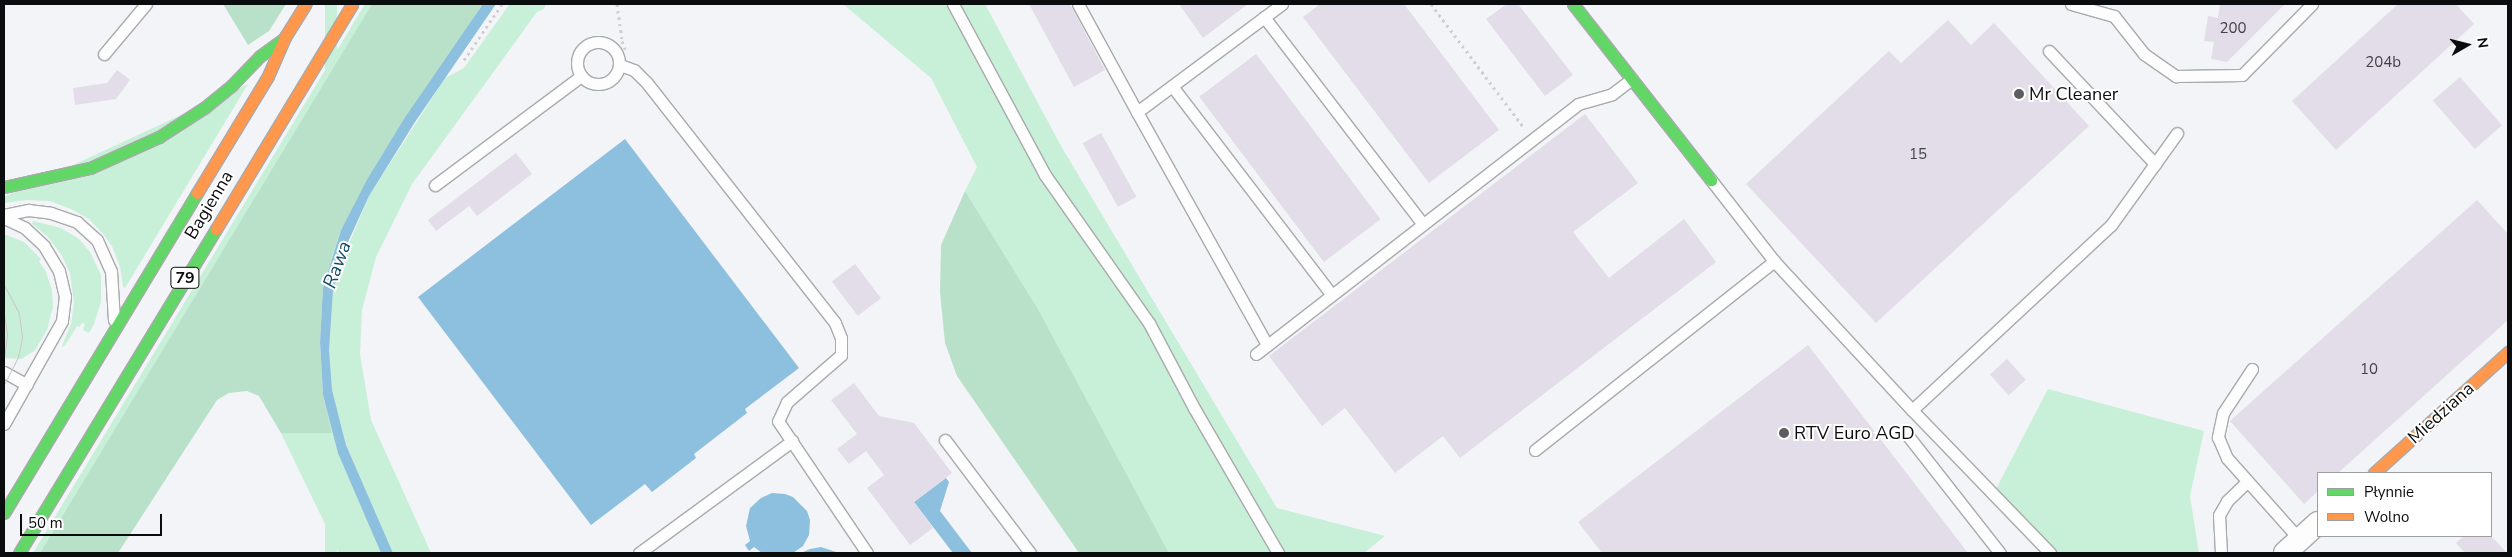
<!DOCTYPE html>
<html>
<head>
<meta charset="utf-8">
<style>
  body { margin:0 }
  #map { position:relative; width:2512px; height:557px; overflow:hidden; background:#f3f4f7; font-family:"Nunito Sans",sans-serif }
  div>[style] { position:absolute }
  .green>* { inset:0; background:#c8efd8; transform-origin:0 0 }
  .forest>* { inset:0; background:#b9e1ca }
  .water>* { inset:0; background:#8dbfde }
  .building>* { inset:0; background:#e2dde8; transform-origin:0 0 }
  .path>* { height:3px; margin-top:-1.5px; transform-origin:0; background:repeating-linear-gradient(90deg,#cfcfd0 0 2.5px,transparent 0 6.5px) }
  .roads { filter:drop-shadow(1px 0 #a9aaac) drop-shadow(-1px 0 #a9aaac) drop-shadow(0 1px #a9aaac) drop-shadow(0 -1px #a9aaac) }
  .lane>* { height:11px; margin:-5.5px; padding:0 5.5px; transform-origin:5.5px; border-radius:5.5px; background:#fdfdfe }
  .lane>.ring { margin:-5.5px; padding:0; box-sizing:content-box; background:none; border:11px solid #fdfdfe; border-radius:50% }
  .street>* { height:22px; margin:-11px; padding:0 11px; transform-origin:11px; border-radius:11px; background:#fdfdfe }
  .fast>* { height:11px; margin:-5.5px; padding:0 5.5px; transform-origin:5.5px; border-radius:5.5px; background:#63d668 }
  .slow>* { height:11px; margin:-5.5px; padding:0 5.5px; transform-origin:5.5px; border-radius:5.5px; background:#ff974d }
  .tram>* { height:1px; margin:-0.5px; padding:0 0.5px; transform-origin:0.5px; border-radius:0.5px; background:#c8c8c8 }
  .dots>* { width:14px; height:14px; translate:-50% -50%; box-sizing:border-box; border:2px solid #fff; border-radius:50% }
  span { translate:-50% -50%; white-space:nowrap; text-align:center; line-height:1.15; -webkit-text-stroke:4px #fff; paint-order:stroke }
  .number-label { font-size:15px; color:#434247 }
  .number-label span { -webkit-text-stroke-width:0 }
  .shield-label span { padding:1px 4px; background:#fff; border:1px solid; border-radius:4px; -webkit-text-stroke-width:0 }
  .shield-label { font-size:16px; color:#0b0c0e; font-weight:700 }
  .poi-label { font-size:18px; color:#0b0c0e }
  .left { translate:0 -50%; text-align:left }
  .street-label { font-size:18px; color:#0b0c0e }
  .water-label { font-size:19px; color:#134c69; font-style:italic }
  .frame { position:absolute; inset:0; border:5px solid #0b0c0e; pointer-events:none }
  .legend { position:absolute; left:2317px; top:472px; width:175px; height:65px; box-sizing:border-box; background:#fff; border:1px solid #9d9e9f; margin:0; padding:6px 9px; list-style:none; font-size:15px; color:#0b0c0e }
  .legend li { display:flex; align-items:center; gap:10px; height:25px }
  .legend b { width:25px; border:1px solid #9d9e9f }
  .north { position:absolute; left:2442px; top:20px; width:50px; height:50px; -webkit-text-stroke:4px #fff; paint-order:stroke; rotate:82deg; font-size:14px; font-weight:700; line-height:20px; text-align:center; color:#0b0c0e }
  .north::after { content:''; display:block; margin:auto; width:18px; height:22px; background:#0b0c0e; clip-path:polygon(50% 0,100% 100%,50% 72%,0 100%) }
  .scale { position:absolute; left:20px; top:514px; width:142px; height:22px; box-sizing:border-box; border:2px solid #0b0c0e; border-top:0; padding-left:6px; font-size:15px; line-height:18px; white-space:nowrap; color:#0b0c0e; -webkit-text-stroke:4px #fff; paint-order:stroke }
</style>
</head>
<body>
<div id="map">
  <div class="green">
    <div style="left:325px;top:4px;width:12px;height:620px"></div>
    <div style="clip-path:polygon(365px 4px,372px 4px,284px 152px,40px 553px,33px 553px)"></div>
    <div style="clip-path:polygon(546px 4px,544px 9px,537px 12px,412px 184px,376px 257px,362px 310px,360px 354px,371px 420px,431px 553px,393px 553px,346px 445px,332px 390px,329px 350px,330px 313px,338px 270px,369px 196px,445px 78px,464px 68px,509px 5px)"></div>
    <div style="clip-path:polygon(843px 4px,985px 4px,1061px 146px,1277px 508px,1385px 536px,1364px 553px,1169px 553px,1038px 309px,965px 191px,977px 167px,931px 78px)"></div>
    <div style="clip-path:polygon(248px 84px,125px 288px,123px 287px,120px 267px,112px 246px,104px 235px,89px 219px,71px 209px,50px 201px,26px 200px,4px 203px,4px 197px)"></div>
    <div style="clip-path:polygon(33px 221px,61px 228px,79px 239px,90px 252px,101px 275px,101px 302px,94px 324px,89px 333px,83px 330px,85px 324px,82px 323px,79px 327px,77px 326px,64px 347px,62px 346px,71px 324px,74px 303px,70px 273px,61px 254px,47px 236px,32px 224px)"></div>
    <div style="clip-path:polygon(4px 234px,24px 242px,41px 259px,39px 261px,46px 272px,52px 290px,53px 307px,47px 330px,35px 350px,22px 359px,4px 358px)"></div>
    <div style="clip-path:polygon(2048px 389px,2204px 431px,2190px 496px,2199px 553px,2054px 553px,1996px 489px)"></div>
    <div style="clip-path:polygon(281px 433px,332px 433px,381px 553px,339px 553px)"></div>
  </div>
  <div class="forest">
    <div style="clip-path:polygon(223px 4px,286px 4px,269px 31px,248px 45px)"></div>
    <div style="clip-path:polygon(372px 4px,483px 4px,381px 157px,341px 230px,333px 253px,323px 288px,320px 342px,323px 395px,332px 433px,281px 433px,259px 396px,247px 391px,229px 393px,217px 400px,118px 553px,40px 553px)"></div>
    <div style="clip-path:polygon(965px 191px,1038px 309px,1169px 553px,1079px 553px,957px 376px,945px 343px,940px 292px,941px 245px)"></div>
  </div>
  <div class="water">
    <div style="clip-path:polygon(483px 4px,496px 4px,415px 122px,369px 196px,348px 242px,333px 290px,329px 350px,332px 390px,346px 445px,393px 553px,381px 553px,338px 453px,323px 395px,320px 342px,323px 288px,341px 230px,368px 178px,404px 119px)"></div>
    <div style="clip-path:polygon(625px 139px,799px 368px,745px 409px,747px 413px,694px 454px,696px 458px,652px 492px,645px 484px,591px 525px,418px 297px)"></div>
    <div style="clip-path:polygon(946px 478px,949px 482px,940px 511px,972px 553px,953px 553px,914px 502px)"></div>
    <div style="clip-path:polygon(772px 493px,785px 494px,793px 497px,807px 511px,810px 520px,809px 535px,803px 546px,793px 553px,762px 553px,754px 547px,749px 551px,745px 545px,750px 541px,746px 526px,750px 508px,761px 498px)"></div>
    <div style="clip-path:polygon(821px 547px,839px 553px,801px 553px,810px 549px)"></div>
  </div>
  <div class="building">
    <div style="clip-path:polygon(1029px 4px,1070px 4px,1105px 70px,1074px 87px)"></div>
    <div style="clip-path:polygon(1179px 4px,1248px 4px,1203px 38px)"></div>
    <div style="clip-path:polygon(1320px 4px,1404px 4px,1499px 130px,1429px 183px,1303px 17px)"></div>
    <div style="clip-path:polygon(1507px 4px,1518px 4px,1573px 75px,1545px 96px,1486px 19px)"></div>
    <div style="clip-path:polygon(2220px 4px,2285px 4px,2227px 62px,2211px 59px,2214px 42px,2204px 41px,2208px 16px,2218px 18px)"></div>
    <div style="clip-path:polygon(2398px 4px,2456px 4px,2474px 24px,2336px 150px,2292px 101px)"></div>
    <div style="clip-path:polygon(1948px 20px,1971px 45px,1994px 23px,2089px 126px,1876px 323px,1746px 184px,1889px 51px,1901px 63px)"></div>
    <div style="left:1256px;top:54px;width:207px;height:71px;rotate:53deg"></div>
    <div style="clip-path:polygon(117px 70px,130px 80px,116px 99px,75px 105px,73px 88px,107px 83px)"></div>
    <div style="left:2460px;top:77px;width:64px;height:36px;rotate:49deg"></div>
    <div style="clip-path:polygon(1585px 114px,1638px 183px,1573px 232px,1609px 278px,1684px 219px,1716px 262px,1460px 458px,1443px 436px,1395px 473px,1345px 408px,1322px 426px,1269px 356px)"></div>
    <div style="left:1101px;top:133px;width:73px;height:21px;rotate:61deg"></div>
    <div style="clip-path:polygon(516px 153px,532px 174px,477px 216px,469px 206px,436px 231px,428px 220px)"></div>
    <div style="clip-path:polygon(2477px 200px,2508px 234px,2508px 320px,2338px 473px,2318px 473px,2318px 491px,2304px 504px,2230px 421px)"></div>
    <div style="left:855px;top:264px;width:43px;height:29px;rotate:53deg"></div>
    <div style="clip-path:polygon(1808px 345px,1968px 553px,1602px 553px,1578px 522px)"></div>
    <div style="left:2007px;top:359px;width:28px;height:23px;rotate:48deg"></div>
    <div style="clip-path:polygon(854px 383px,879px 416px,914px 423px,952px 473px,914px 502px,933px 528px,910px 545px,867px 488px,884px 475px,866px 451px,849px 464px,837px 449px,857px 434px,831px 400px)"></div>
    <div style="clip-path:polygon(2464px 536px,2491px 536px,2507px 553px,2465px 553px,2456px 543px)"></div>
  </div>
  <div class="path">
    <div style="left:617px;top:4px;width:37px;rotate:82deg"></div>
    <div style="left:622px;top:41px;width:11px;rotate:68deg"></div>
    <div style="left:1431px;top:4px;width:156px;rotate:53.1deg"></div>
    <div style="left:464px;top:60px;width:68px;rotate:-55.8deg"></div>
  </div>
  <div class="roads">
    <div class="lane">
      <div style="left:953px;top:4px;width:194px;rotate:61.7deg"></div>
      <div style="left:1045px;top:175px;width:181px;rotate:54.9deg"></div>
      <div style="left:1149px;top:323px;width:96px;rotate:62.1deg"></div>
      <div style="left:1194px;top:408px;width:168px;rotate:59.9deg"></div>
      <div style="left:1078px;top:4px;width:123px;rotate:61.4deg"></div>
      <div style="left:1137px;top:112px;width:181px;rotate:-36.7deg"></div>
      <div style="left:2071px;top:4px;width:45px;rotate:15.6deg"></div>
      <div style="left:2114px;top:16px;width:48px;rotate:51.7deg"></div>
      <div style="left:2144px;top:54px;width:39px;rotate:35deg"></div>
      <div style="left:2176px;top:76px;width:66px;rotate:-0.9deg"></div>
      <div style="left:2242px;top:75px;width:100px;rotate:-45.4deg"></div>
      <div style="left:1264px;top:17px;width:261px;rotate:52.5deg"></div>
      <div class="ring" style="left:577px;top:42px;width:31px;height:31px"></div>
      <div style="left:2049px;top:51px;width:155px;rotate:46.8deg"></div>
      <div style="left:104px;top:54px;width:65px;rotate:-50deg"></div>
      <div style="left:620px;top:65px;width:15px;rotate:20deg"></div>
      <div style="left:634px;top:70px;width:18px;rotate:45deg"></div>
      <div style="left:647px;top:83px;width:305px;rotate:51.9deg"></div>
      <div style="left:835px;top:323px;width:16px;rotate:68deg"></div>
      <div style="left:841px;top:338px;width:17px;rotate:90deg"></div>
      <div style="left:841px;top:355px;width:72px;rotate:139deg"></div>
      <div style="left:787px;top:402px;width:21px;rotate:115deg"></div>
      <div style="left:778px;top:421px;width:159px;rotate:56deg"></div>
      <div style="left:1172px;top:86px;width:263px;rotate:52.6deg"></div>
      <div style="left:1137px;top:112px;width:267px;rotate:60.8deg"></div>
      <div style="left:1711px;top:180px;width:103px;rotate:52.1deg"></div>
      <div style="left:1774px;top:261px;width:203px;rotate:47.2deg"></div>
      <div style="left:1912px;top:410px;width:199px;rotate:46deg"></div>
      <div style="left:435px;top:185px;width:182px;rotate:-36.7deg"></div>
      <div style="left:4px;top:215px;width:25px;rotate:-12deg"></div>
      <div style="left:28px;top:210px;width:23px;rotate:7deg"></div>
      <div style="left:51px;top:213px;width:28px;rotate:19deg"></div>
      <div style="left:77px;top:222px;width:27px;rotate:42deg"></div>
      <div style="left:97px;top:240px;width:34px;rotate:66deg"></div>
      <div style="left:111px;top:271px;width:49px;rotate:86.5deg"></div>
      <div style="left:4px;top:218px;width:23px;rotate:25deg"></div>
      <div style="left:25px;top:228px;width:26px;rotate:43deg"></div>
      <div style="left:44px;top:246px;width:29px;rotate:59deg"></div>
      <div style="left:59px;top:271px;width:26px;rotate:77deg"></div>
      <div style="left:65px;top:296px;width:25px;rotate:97deg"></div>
      <div style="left:62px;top:321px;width:118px;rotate:119.4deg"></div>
      <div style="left:1256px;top:354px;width:408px;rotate:-37.8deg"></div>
      <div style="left:1578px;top:104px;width:35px;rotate:-16deg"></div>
      <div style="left:1612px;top:94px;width:25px;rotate:-37deg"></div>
      <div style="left:2252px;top:369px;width:53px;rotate:123.4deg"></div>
      <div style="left:2223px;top:413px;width:25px;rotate:102deg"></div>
      <div style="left:2218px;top:437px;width:23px;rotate:67deg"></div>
      <div style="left:2227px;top:458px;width:110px;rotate:48.3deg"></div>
      <div style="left:4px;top:372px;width:26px;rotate:29deg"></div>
      <div style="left:1912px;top:410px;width:272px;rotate:-42.9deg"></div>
      <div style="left:2111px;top:225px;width:113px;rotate:-54.3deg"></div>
      <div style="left:1905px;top:432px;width:154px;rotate:51.9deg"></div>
      <div style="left:945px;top:440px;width:141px;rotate:53deg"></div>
      <div style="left:1535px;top:450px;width:305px;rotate:-38.3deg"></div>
      <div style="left:639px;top:553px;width:190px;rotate:-36.2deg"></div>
      <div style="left:2221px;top:553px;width:38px;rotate:-93deg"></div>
      <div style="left:2219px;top:515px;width:16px;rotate:-60deg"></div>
      <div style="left:2227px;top:501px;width:28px;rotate:-44deg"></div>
    </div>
    <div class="street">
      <div style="left:2285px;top:553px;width:45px;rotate:-42.3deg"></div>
    </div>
    <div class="fast">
      <div style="left:1573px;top:4px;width:224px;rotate:51.9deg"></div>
      <div style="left:4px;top:187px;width:88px;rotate:-12.5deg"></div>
      <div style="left:90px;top:168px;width:76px;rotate:-24.2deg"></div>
      <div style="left:159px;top:137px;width:54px;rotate:-32.8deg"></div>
      <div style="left:204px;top:108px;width:36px;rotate:-39deg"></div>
      <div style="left:232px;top:85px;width:40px;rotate:-46deg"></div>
      <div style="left:260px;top:56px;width:27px;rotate:-36deg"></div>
      <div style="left:4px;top:513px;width:374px;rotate:-58.9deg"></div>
      <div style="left:19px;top:553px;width:379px;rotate:-58.7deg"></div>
    </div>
    <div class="slow">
      <div style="left:197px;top:193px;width:137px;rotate:-58.7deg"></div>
      <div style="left:268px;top:76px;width:43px;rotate:-66.4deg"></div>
      <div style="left:285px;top:37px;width:39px;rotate:-58deg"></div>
      <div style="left:216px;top:229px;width:263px;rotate:-58.8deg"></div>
      <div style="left:2374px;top:473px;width:181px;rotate:-42.1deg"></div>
    </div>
  </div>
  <div class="tram">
    <div style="left:4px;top:285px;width:32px;rotate:62deg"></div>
    <div style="left:19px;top:313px;width:25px;rotate:83deg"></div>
    <div style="left:22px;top:338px;width:19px;rotate:102deg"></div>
    <div style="left:18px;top:357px;width:31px;rotate:117deg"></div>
    <div style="left:4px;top:315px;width:19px;rotate:81deg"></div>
    <div style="left:7px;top:334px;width:23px;rotate:97deg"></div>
  </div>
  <div class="dots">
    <div style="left:2019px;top:94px;background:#5c5d60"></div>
    <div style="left:1784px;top:433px;background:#5c5d60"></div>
  </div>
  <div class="number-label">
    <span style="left:2233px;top:29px">200</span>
    <span style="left:2383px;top:63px">204b</span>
    <span style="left:1918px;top:155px">15</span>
    <span style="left:2369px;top:370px">10</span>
  </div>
  <div class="shield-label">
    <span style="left:185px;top:278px">79</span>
  </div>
  <div class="poi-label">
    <span class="left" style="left:2029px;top:94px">Mr Cleaner</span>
    <span class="left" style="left:1794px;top:433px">RTV Euro AGD</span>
  </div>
  <div class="street-label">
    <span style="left:209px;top:205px;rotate:-59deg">Bagienna</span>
    <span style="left:2441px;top:413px;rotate:-42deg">Miedziana</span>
  </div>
  <div class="water-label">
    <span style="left:338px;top:265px;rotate:-70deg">Rawa</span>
  </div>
  <div class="frame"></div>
  <ul class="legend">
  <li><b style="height:6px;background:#63d668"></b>Płynnie</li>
  <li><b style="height:6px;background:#ff974d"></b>Wolno</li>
  </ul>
  <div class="north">N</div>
  <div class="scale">50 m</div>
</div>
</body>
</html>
